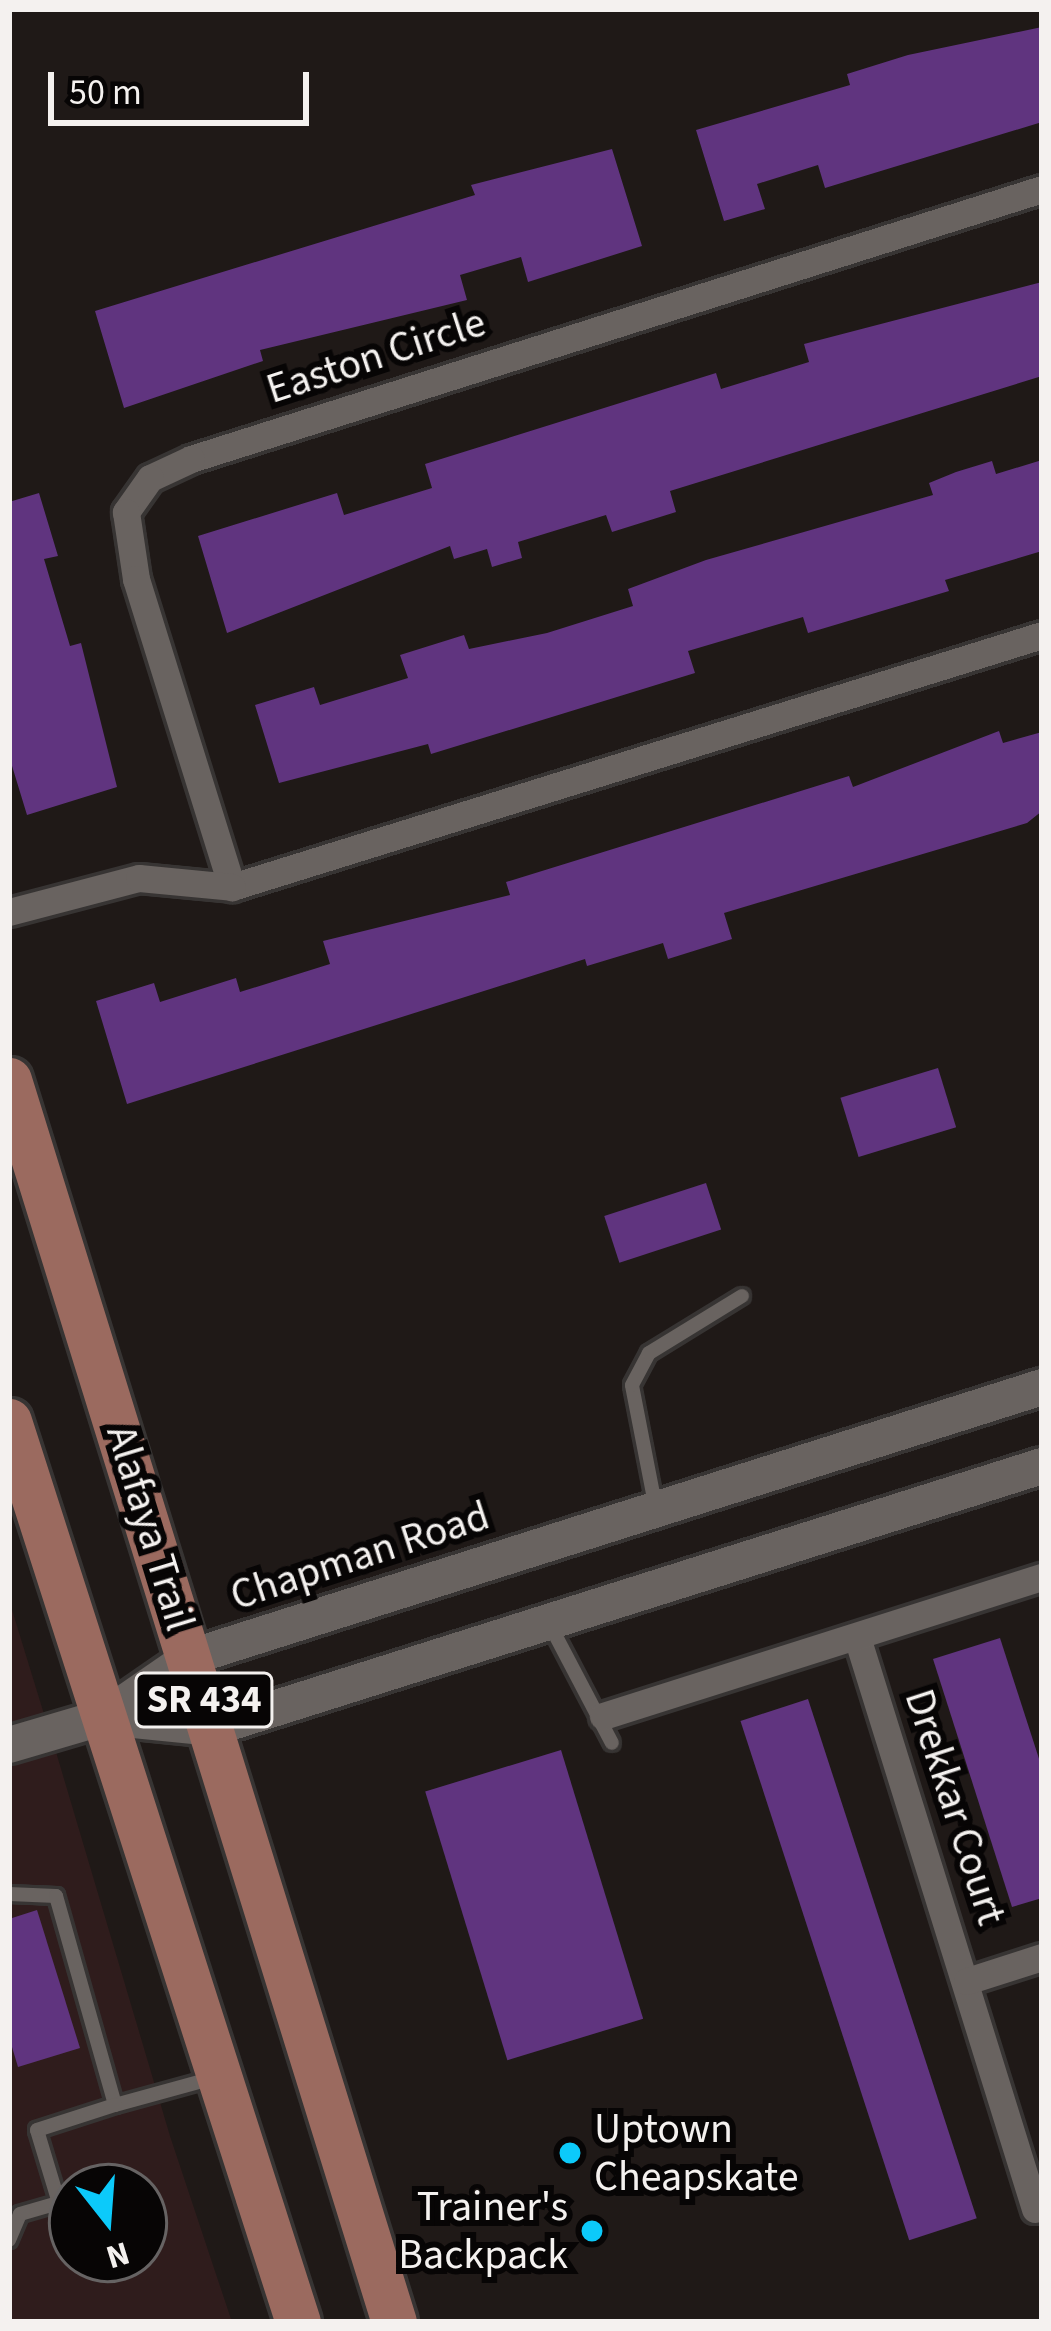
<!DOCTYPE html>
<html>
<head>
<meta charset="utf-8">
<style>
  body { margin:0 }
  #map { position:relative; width:1051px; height:2331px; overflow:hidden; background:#1f1917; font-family:"Source Sans 3",sans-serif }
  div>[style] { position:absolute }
  .commercial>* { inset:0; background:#2f1c1c }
  .building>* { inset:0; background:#60347f; transform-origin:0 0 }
  .roads { filter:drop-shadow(3px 0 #373433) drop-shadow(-3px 0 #373433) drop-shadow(0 3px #373433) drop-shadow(0 -3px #373433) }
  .service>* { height:14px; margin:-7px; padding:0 7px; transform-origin:7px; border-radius:7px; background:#696360 }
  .minor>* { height:27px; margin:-13.5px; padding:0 13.5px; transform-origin:13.5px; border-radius:13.5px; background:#696360 }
  .tertiary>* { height:36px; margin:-18px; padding:0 18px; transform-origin:18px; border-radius:18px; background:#696360 }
  .primary>* { height:45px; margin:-22.5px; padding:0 22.5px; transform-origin:22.5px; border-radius:22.5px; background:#9b6a5f }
  .dots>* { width:33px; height:33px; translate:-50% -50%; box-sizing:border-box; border:6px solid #070505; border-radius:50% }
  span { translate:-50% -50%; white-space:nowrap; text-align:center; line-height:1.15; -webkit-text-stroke:12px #070505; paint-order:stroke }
  .shield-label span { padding:3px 9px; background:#070505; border:3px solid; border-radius:9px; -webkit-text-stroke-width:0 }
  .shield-label { font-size:39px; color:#f4f1ef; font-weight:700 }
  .street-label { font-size:42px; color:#f4f1ef }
  .poi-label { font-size:42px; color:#f4f1ef }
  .left { translate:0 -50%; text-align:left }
  .right { translate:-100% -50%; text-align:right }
  .frame { position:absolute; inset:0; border:12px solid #f4f1ef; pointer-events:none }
  .north { position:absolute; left:48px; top:2163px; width:120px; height:120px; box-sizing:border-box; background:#070505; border:3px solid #666363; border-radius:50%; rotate:163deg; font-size:33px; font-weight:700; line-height:48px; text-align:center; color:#f4f1ef }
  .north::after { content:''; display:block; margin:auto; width:42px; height:54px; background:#0ccafa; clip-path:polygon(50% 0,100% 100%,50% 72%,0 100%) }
  .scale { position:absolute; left:48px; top:72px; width:261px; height:54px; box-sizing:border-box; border:6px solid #f4f1ef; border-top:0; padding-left:15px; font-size:36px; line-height:42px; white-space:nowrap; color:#f4f1ef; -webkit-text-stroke:9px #070505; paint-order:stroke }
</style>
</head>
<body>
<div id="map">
  <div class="commercial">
    <div style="clip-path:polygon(9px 1600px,44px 1714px,9px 1724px)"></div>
    <div style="clip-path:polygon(evenodd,56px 1752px,170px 2136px,232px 2322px,9px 2322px,9px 1767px,56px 1752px,72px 2187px,144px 2187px,144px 2259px,72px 2259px,72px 2187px)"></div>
  </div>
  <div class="building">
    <div style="clip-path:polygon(1042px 27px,1042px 122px,825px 188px,818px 165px,757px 184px,765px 209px,724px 221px,696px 130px,850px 85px,847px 74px,908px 55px)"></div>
    <div style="clip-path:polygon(612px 149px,642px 246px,528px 282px,521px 257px,460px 275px,467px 300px,260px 350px,263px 361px,124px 408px,95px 311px,475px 195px,471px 185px)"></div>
    <div style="clip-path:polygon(1042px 282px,1042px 376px,670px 491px,676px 512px,612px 532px,606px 515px,518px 542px,522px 558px,492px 567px,487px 549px,454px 559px,450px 546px,227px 633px,198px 536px,337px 493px,344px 515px,432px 488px,425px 464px,716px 373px,721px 389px,809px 362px,804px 344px)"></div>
    <div style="clip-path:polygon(1042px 460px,1042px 551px,945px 580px,949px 591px,808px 633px,803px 617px,688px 651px,695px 673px,431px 754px,428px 744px,279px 783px,255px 705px,314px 687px,320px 705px,408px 678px,400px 655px,464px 635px,469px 649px,547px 633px,633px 606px,628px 589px,706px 560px,933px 495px,929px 483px,956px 472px,992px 461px,996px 474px)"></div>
    <div style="clip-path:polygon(39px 493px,58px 556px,44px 559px,70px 646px,81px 643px,117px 787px,27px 815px,9px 756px,9px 502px)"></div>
    <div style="clip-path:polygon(999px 731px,1003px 743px,1042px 732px,1042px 811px,1027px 823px,724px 913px,732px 939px,668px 959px,663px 943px,587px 966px,585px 959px,127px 1104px,96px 1001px,154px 983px,160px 1002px,236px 978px,240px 992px,330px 964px,323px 941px,510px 895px,506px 882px,849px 776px,853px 787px)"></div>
    <div style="left:938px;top:1068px;width:62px;height:102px;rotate:73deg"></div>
    <div style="left:706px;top:1183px;width:49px;height:107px;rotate:72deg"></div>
    <div style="clip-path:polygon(1000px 1638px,1042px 1768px,1042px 1898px,1012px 1907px,933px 1659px)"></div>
    <div style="left:808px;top:1699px;width:546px;height:71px;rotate:72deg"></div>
    <div style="left:561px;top:1750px;width:281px;height:142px;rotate:73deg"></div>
    <div style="clip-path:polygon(37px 1910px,80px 2048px,18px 2067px,9px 2037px,9px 1919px)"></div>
  </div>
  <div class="roads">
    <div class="service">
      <div style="left:656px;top:1509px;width:126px;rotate:-101deg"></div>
      <div style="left:632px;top:1385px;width:36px;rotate:-62deg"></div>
      <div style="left:649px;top:1353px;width:109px;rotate:-31.5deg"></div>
      <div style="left:550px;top:1625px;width:133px;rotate:62.3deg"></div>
      <div style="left:9px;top:1894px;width:47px;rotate:2.4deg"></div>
      <div style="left:56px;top:1896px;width:217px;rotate:74.2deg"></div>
      <div style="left:115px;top:2105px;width:102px;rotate:-15.4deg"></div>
      <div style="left:59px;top:2203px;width:76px;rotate:-106.8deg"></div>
      <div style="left:37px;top:2130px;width:82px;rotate:-17.8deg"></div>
      <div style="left:9px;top:2240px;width:28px;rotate:-67deg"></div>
      <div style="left:20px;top:2214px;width:54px;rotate:-16.1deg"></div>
    </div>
    <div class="minor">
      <div style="left:1042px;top:189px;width:893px;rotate:162.4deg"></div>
      <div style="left:191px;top:459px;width:45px;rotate:155.1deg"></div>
      <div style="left:150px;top:478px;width:42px;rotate:125.2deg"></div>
      <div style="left:126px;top:512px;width:68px;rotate:81.5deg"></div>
      <div style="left:136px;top:579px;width:323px;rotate:72.7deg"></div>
      <div style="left:232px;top:887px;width:848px;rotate:-17.28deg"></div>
      <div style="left:9px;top:912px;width:134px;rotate:-14.7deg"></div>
      <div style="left:139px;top:878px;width:93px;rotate:5.5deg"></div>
      <div style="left:857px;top:1637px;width:599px;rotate:72.71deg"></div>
      <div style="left:603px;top:1716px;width:460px;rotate:-17.6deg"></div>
      <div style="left:967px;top:1981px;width:79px;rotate:-17.7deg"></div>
    </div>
    <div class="tertiary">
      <div style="left:104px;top:1717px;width:110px;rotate:5.8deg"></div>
      <div style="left:213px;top:1728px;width:869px;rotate:-17.54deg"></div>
      <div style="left:9px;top:1745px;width:99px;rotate:-16.4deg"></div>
      <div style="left:104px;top:1717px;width:106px;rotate:-34.6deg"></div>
      <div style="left:191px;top:1657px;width:893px;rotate:-17.6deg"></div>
    </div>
    <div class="primary">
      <div style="left:9px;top:1080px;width:1300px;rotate:72.78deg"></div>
      <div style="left:9px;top:1421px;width:946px;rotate:72.22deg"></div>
    </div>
  </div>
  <div class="dots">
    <div style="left:570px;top:2153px;background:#0ccafa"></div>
    <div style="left:592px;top:2231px;background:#0ccafa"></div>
  </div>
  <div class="shield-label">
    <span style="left:204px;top:1700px">SR 434</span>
  </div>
  <div class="street-label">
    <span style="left:376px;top:356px;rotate:-18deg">Easton Circle</span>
    <span style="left:150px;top:1528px;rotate:73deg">Alafaya Trail</span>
    <span style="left:360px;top:1556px;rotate:-18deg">Chapman Road</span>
    <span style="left:955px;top:1807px;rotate:72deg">Drekkar Court</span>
  </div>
  <div class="poi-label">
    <span class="left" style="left:594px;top:2153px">Uptown<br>Cheapskate</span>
    <span class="right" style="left:568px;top:2231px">Trainer's<br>Backpack</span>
  </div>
  <div class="frame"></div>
  <div class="north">N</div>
  <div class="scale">50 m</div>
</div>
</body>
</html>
